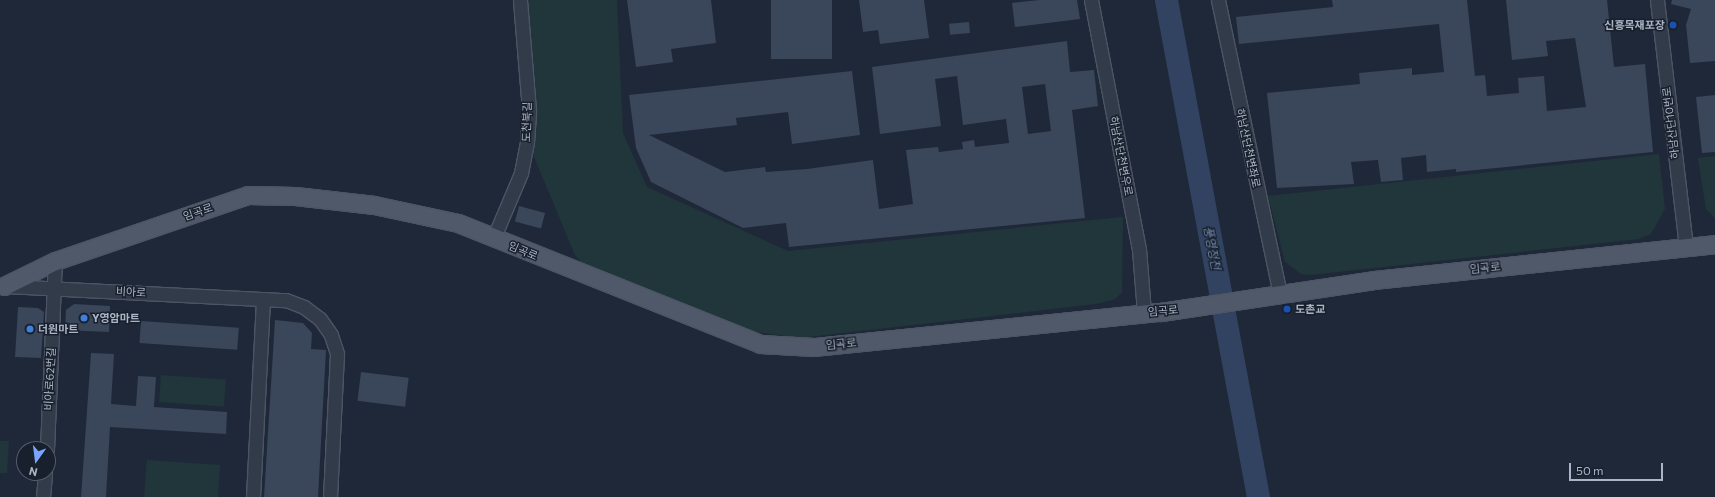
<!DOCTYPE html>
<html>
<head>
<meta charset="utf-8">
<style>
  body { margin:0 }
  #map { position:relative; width:1715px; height:497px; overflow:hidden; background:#1f2839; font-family:Commissioner,"Noto Sans KR",sans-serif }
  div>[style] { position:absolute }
  .green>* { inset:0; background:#21363a; transform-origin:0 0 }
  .river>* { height:23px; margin:-11.5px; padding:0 11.5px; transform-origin:11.5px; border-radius:11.5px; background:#314361 }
  .building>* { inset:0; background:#3a4659; transform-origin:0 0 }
  .roads { filter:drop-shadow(1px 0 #4d5564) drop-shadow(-1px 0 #4d5564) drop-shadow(0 1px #4d5564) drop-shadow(0 -1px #4d5564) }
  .minor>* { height:13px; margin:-6.5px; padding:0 6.5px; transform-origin:6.5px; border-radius:6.5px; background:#323b49 }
  .major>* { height:17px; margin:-8.5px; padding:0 8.5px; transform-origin:8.5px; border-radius:8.5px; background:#505969 }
  .dots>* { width:11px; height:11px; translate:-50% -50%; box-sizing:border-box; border:2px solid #18202d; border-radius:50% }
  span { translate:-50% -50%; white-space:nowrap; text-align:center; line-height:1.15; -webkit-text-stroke:3px #18202d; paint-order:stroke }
  .poi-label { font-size:11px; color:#acb5c6; font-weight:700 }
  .right { translate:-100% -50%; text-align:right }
  .left { translate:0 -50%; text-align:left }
  .street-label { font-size:11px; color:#acb5c6 }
  .water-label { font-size:12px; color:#738ab1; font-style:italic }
  .north { position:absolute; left:16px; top:441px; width:40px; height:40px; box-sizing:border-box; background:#18202d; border:1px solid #535c6a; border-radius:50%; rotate:194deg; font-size:11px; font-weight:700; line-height:16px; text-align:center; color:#acb5c6 }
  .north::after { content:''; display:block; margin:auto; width:14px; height:18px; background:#79a5ff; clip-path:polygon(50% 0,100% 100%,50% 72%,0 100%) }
  .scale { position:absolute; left:1569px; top:463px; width:94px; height:18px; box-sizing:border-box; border:2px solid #acb5c6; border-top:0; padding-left:5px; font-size:12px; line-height:14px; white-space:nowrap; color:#acb5c6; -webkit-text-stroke:3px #18202d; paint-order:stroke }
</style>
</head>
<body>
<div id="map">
  <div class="green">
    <div style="clip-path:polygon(522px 0,617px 0,623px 133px,647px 187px,788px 251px,1123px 217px,1122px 292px,1115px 299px,1096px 304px,799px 338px,743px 330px,584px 266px,575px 255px,529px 145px)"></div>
    <div style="clip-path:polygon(1659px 154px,1665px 209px,1651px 234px,1639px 239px,1311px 275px,1301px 274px,1285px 262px,1268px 196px)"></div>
    <div style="clip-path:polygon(1715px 156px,1715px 219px,1706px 209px,1698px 158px)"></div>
    <div style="left:161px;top:375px;width:65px;height:27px;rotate:4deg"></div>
    <div style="clip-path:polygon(0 441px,9px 441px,7px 473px,0 473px)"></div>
    <div style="clip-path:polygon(147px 460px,220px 465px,218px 497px,144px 497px)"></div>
  </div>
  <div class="river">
    <div style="left:1166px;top:0;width:505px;rotate:79.51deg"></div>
  </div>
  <div class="building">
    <div style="clip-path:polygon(627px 0,711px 0,716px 43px,671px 49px,673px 62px,636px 67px)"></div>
    <div style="left:771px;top:0;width:61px;height:59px"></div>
    <div style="clip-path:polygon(859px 0,924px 0,929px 38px,880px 44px,878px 30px,863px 32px)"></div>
    <div style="clip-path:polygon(1039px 0,1077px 0,1080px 19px,1015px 27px,1012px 3px)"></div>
    <div style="clip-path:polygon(1332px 0,1467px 0,1475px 76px,1485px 75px,1487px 96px,1519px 93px,1518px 78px,1544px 76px,1547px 111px,1586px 107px,1575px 38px,1546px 41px,1548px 56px,1512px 60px,1506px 0,1607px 0,1614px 67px,1645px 64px,1653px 152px,1456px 172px,1456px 169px,1427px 172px,1426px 155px,1401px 158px,1403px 180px,1381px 182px,1378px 160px,1351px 162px,1354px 184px,1277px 188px,1267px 93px,1360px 84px,1359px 73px,1412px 68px,1412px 75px,1444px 72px,1439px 24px,1239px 44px,1236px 17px,1333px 7px)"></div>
    <div style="clip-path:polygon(1672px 0,1715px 0,1715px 61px,1690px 63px,1686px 25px,1691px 9px,1671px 4px)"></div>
    <div style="left:969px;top:22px;width:11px;height:20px;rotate:85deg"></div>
    <div style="clip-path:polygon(evenodd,1067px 41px,1070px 72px,1094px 70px,1098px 106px,1072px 110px,1085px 218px,789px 247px,786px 223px,743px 228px,651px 182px,636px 148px,629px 95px,852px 71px,860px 135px,792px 144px,788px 112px,736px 118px,737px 125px,649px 135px,725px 172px,765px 167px,766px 172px,807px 169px,873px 160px,879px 209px,913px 204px,906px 150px,938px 147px,939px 152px,963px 149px,962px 142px,974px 140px,975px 147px,1009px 143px,1006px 119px,963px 125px,957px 76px,935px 79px,941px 126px,880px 134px,872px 67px,1067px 41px,1045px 84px,1051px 131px,1028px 134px,1022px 87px,1045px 84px)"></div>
    <div style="clip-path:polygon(1715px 95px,1715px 152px,1702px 153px,1696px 97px)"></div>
    <div style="left:519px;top:206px;width:27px;height:16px;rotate:15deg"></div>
    <div style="clip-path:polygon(74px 304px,110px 306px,109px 332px,65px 330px,66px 310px)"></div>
    <div style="clip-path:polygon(18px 307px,38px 308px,44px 312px,41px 358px,15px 357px)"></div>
    <div style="clip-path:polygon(275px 320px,303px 323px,312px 333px,311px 349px,326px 350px,318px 497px,264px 497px)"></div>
    <div style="left:141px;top:321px;width:98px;height:22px;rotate:4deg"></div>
    <div style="clip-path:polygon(91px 353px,114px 354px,111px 404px,136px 406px,138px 376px,156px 377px,154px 407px,227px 412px,226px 434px,110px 427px,106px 497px,81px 497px)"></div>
    <div style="left:361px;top:372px;width:48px;height:29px;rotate:7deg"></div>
  </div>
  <div class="roads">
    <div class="minor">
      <div style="left:1091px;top:0;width:254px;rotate:79.1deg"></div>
      <div style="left:1139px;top:249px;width:63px;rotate:85.5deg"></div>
      <div style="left:1218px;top:0;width:301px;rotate:78.1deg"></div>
      <div style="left:1657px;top:0;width:249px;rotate:83.3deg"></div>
      <div style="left:494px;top:237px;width:69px;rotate:-67.1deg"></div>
      <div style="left:521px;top:173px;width:32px;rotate:-79deg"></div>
      <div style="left:527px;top:142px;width:32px;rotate:-86deg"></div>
      <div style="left:529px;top:110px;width:110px;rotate:-94.7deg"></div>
      <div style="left:6px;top:286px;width:280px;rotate:2.9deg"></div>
      <div style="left:286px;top:300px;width:19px;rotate:21deg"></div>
      <div style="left:304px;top:307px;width:20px;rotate:37deg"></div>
      <div style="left:320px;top:319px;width:19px;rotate:55deg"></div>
      <div style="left:331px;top:335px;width:20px;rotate:72deg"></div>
      <div style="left:337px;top:354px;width:143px;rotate:92.8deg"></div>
      <div style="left:47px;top:449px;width:188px;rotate:-87.6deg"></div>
      <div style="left:43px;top:497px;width:24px;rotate:-85deg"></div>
      <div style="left:253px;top:497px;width:198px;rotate:-87.1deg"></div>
    </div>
    <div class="major">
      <div style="left:4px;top:286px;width:57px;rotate:-26.1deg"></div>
      <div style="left:55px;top:261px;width:204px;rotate:-18.9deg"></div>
      <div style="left:248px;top:195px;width:47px;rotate:1.2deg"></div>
      <div style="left:295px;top:196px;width:80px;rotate:6.5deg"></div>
      <div style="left:374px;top:205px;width:86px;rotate:12.1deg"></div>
      <div style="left:458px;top:223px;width:325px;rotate:21.8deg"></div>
      <div style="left:760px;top:344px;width:54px;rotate:3.2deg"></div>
      <div style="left:814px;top:347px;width:349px;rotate:-5.8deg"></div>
      <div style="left:1161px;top:312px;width:215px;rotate:-8.5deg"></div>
      <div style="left:1374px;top:280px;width:343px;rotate:-6deg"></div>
    </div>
  </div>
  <div class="dots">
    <div style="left:1673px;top:25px;background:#1a4fb4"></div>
    <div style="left:1287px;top:309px;background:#1a4fb4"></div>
    <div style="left:84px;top:318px;background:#3f7fe0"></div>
    <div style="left:30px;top:329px;background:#3f7fe0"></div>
  </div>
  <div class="poi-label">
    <span class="right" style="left:1665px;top:25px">신흥목재포장</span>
    <span class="left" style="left:1295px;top:309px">도촌교</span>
    <span class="left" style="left:92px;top:318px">Y영암마트</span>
    <span class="left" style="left:38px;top:329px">더원마트</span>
  </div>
  <div class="street-label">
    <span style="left:527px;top:122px;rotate:-88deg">도천북길</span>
    <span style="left:1671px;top:123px;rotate:-97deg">하남산단10번로</span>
    <span style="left:1248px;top:148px;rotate:78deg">하남산단천변좌로</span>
    <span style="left:1121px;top:156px;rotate:79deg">하남산단천변우로</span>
    <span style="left:198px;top:212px;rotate:-19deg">임곡로</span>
    <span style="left:523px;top:251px;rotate:23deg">임곡로</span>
    <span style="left:1485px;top:268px;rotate:-6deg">임곡로</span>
    <span style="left:131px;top:292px;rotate:3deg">비아로</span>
    <span style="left:1163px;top:311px;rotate:-5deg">임곡로</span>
    <span style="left:841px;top:344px;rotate:-6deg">임곡로</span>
    <span style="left:50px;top:379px;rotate:-87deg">비아로62번길</span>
  </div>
  <div class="water-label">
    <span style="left:1212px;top:248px;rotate:79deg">풍영정천</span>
  </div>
  <div class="north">N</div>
  <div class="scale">50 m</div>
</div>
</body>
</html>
